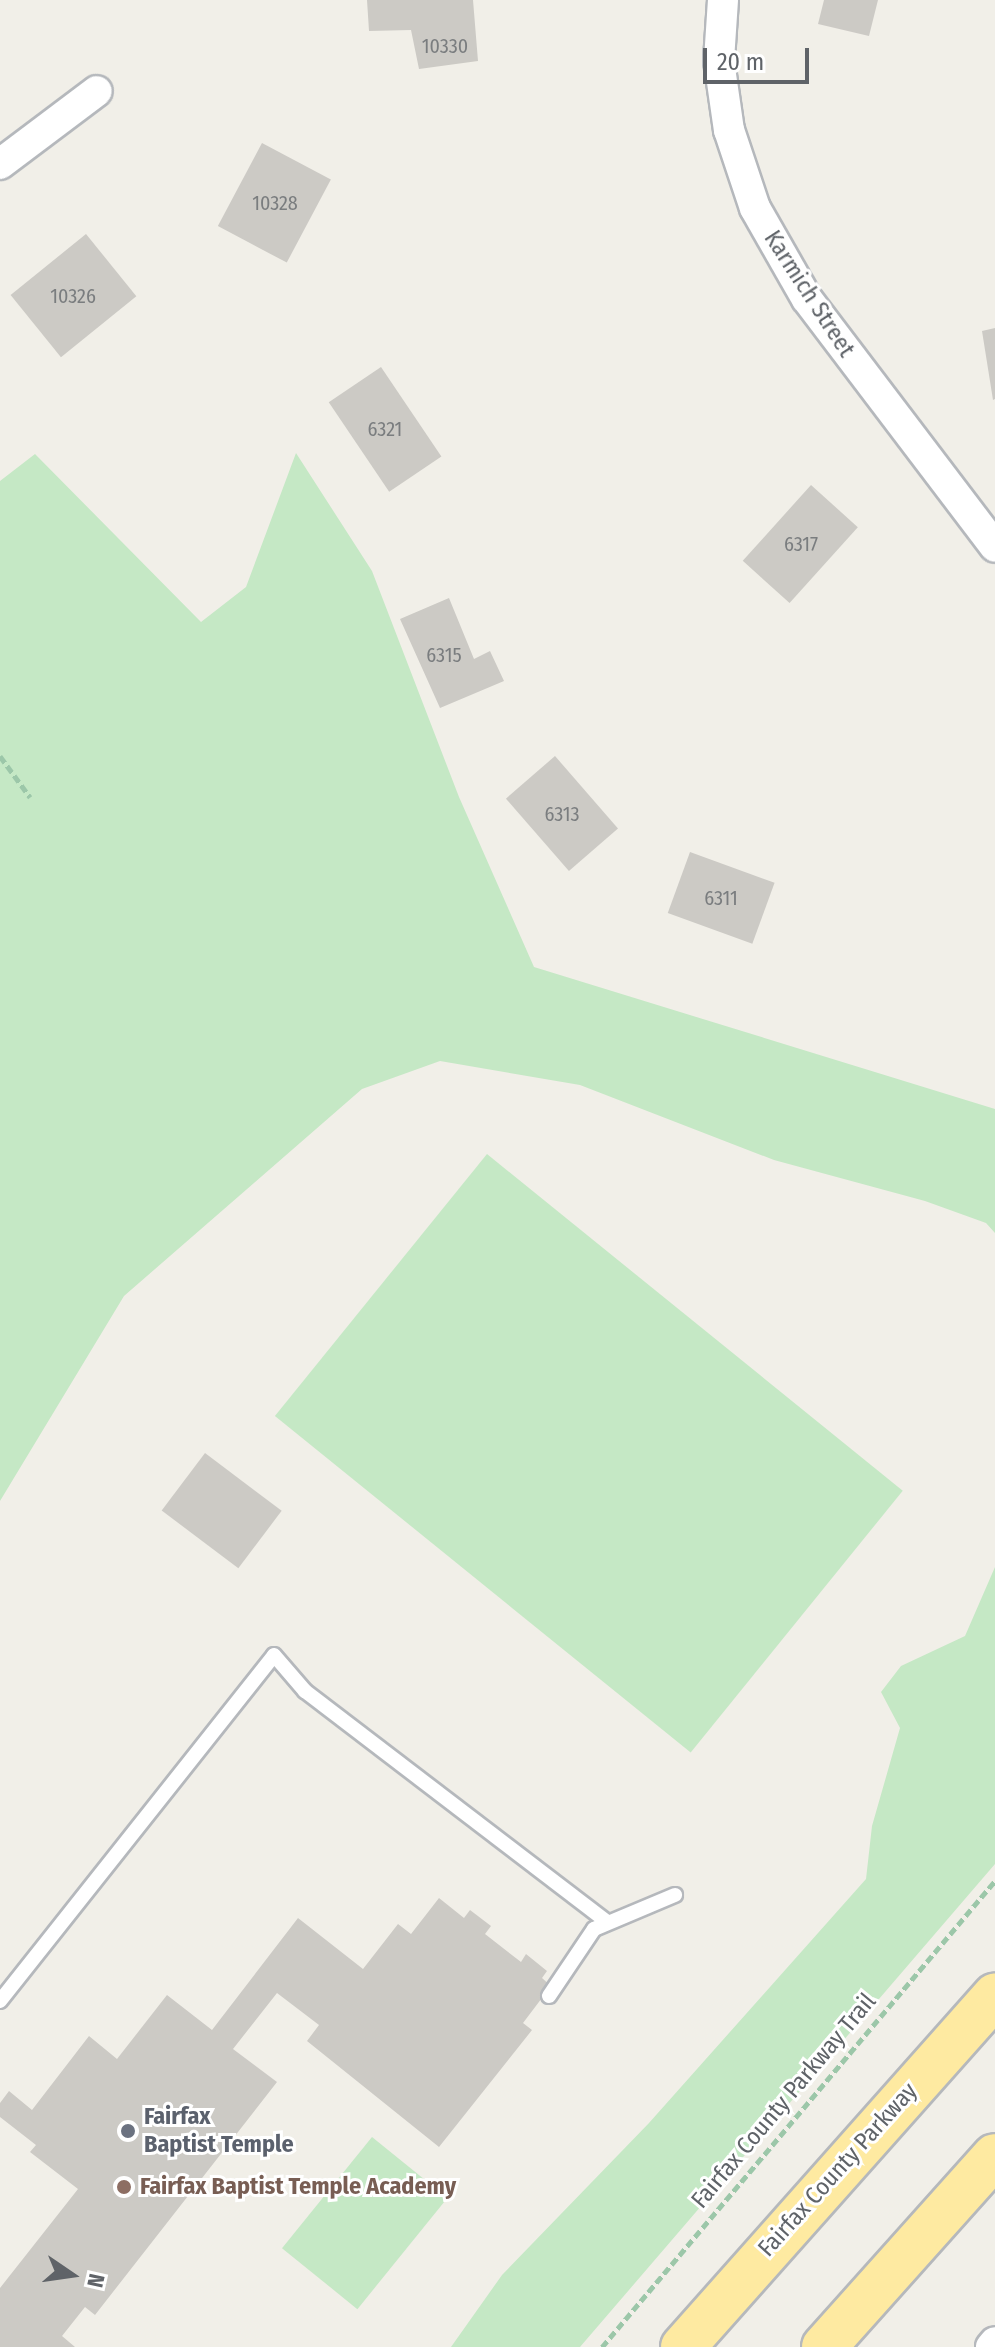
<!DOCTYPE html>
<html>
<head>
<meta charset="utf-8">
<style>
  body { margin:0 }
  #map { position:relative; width:995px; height:2347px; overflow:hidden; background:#f1efe8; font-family:"Fira Sans Condensed",sans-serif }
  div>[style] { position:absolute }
  .green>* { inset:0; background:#c5e8c5; transform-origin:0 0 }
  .building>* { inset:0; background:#cccac5; transform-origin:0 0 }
  .path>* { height:5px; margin-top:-2.5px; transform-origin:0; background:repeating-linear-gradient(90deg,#9cc7a9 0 8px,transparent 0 12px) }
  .roads { filter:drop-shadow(2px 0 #b5b8bc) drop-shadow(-2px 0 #b5b8bc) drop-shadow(0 2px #b5b8bc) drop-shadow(0 -2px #b5b8bc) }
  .service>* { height:14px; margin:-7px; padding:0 7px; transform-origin:7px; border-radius:7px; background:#fff }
  .minor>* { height:30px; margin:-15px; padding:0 15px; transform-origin:15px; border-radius:15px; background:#fff }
  .trunk>* { height:44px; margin:-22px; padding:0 22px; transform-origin:22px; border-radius:22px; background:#feeaa1 }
  .dots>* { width:22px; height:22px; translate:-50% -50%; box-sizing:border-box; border:4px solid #fff; border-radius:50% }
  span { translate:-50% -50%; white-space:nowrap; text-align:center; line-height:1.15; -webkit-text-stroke:6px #fff; paint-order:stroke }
  .number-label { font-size:20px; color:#7a7d7f }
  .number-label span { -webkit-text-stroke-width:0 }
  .street-label { font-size:24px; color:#5f6368 }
  .worship-label { font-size:24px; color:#5b616d; font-weight:700 }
  .left { translate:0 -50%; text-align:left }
  .education-label { font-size:24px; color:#785e54; font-weight:700 }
  .north { position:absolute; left:32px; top:2235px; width:80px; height:80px; -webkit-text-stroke:6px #fff; paint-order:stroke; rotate:103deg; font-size:22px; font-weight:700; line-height:32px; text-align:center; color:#5f6368 }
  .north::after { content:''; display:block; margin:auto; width:28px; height:36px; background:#5f6368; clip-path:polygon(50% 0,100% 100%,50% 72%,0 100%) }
  .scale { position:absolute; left:703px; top:48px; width:106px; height:36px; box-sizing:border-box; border:4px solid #5f6368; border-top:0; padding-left:10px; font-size:24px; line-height:28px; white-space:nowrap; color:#5f6368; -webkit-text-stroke:6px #fff; paint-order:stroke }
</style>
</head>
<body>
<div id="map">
  <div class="green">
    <div style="clip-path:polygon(296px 453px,372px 571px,459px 797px,534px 967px,995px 1109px,995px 1233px,986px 1223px,925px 1201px,774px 1160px,580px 1085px,440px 1061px,362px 1089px,124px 1296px,0 1501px,0 481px,35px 454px,201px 622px,246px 587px)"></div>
    <div style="left:487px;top:1154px;width:535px;height:337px;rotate:39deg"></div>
    <div style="clip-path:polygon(995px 1567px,995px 1864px,580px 2347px,451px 2347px,502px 2275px,649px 2123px,866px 1879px,872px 1826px,900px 1728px,881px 1692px,901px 1666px,965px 1636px)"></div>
    <div style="left:372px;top:2137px;width:97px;height:143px;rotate:39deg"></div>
  </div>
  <div class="building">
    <div style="clip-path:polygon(367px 0,473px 0,478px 61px,419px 69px,411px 30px,369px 31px)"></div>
    <div style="clip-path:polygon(824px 0,878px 0,869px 36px,818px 24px)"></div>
    <div style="left:262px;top:143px;width:78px;height:94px;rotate:28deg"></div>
    <div style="left:86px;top:234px;width:80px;height:97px;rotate:51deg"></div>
    <div style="clip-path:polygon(995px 328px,995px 399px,993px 400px,982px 331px)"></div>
    <div style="left:381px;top:367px;width:108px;height:63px;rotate:56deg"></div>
    <div style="left:811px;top:485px;width:63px;height:102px;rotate:42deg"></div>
    <div style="clip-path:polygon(449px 598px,474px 659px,490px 651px,504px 681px,440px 708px,400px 619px)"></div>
    <div style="left:555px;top:756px;width:96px;height:65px;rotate:49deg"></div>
    <div style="left:690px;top:852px;width:90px;height:65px;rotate:20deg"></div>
    <div style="left:205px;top:1453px;width:96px;height:72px;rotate:37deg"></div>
    <div style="clip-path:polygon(439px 1898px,464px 1918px,470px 1910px,491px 1926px,485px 1934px,521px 1962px,526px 1954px,547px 1971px,542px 1978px,551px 1986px,523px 2023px,532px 2030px,439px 2147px,307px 2041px,319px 2025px,277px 1993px,233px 2049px,277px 2082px,95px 2315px,85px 2307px,62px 2336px,75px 2347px,0 2347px,0 2288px,78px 2189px,30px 2152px,36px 2145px,0 2117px,0 2103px,9px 2091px,32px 2110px,89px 2036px,117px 2059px,167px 1995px,212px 2030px,298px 1918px,363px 1969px,398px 1924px,411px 1934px)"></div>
  </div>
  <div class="path">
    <div style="left:0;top:756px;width:51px;rotate:53.8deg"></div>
    <div style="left:602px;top:2347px;width:610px;rotate:-49.86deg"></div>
  </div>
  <div class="roads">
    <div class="service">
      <div style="left:549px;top:1996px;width:81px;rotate:-56.1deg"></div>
      <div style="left:594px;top:1929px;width:88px;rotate:-22.8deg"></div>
      <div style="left:0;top:2001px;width:441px;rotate:-51.6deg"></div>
      <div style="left:274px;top:1655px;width:48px;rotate:49.3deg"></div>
      <div style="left:305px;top:1691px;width:380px;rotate:37.4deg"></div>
    </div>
    <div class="minor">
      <div style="left:723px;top:0;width:61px;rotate:93.8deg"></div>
      <div style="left:719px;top:61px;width:70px;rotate:81.8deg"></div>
      <div style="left:729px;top:130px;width:82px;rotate:71.6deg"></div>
      <div style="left:755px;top:208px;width:105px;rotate:60.3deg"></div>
      <div style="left:807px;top:299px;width:311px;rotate:52.8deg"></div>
      <div style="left:0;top:164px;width:121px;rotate:-37deg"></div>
      <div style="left:991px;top:2347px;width:6px;rotate:-51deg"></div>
    </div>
    <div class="trunk">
      <div style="left:683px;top:2347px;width:470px;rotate:-48.4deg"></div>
      <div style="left:824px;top:2347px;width:256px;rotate:-48.2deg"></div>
    </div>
  </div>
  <div class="dots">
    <div style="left:128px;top:2131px;background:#6b7280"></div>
    <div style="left:124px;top:2187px;background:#8d6e63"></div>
  </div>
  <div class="number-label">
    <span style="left:445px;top:46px">10330</span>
    <span style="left:275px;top:203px">10328</span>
    <span style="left:73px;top:296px">10326</span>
    <span style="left:385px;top:429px">6321</span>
    <span style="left:801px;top:544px">6317</span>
    <span style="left:444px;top:655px">6315</span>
    <span style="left:562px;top:814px">6313</span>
    <span style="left:721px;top:898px">6311</span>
  </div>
  <div class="street-label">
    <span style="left:809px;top:294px;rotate:57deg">Karmich Street</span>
    <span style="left:784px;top:2101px;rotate:-50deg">Fairfax County Parkway Trail</span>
    <span style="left:838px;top:2170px;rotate:-48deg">Fairfax County Parkway</span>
  </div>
  <div class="worship-label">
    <span class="left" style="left:144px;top:2131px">Fairfax<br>Baptist Temple</span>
  </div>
  <div class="education-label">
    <span class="left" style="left:140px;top:2187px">Fairfax Baptist Temple Academy</span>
  </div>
  <div class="north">N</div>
  <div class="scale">20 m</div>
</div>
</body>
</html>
